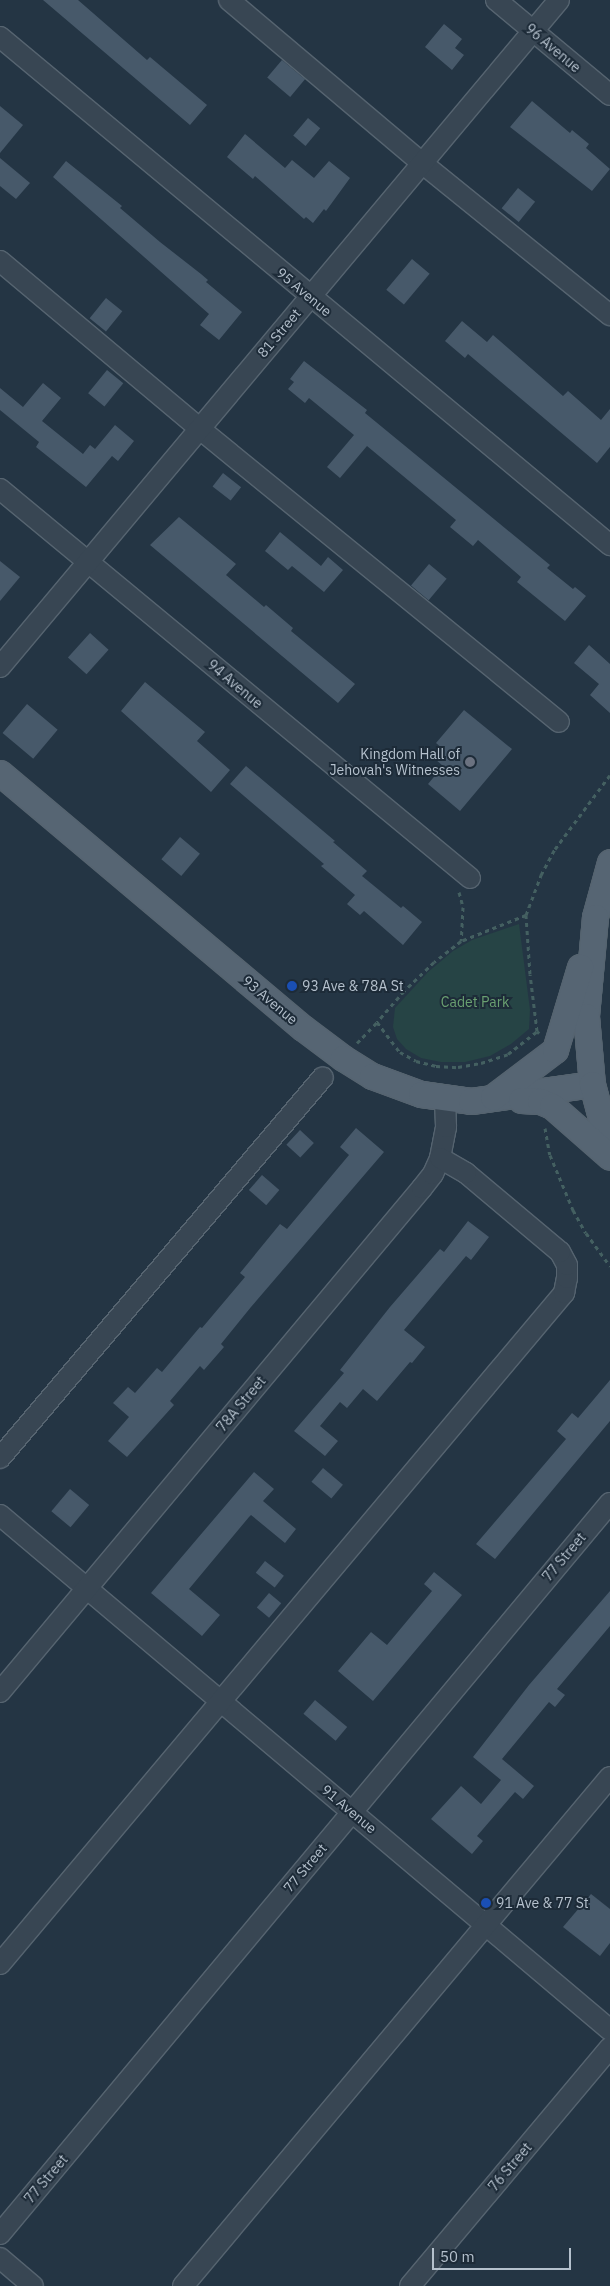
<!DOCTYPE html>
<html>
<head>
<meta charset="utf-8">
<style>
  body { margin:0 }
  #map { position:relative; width:610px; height:2286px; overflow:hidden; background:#243544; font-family:"IBM Plex Sans",sans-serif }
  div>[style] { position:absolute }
  .green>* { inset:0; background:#264445 }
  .building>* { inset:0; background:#47596a; transform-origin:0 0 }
  .path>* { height:3px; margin-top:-1.5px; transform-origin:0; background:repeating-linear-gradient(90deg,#446061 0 4px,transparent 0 8px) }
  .roads { filter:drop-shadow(1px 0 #566470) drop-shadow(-1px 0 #566470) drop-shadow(0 1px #566470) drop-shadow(0 -1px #566470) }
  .minor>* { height:20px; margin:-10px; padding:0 10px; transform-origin:10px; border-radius:10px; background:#384653 }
  .major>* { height:25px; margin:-12.5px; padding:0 12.5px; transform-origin:12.5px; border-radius:12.5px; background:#566573 }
  .dots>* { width:14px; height:14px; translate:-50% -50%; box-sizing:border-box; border:2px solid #1d2b38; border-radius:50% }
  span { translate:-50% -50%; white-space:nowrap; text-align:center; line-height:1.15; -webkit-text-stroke:4px #1d2b38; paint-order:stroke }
  .street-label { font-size:14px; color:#b5c1cd }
  .poi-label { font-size:14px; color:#b5c1cd }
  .right { translate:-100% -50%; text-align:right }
  .left { translate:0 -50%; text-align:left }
  .park-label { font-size:14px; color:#6aa071 }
  .scale { position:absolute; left:432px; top:2248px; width:139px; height:22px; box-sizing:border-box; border:2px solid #b5c1cd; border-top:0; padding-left:6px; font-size:15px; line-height:18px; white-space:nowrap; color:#b5c1cd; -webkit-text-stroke:4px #1d2b38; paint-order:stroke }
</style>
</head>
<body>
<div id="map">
  <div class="green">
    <div style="clip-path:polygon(519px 924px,530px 1010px,529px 1029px,511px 1044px,490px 1056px,465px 1062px,441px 1062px,421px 1058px,406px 1049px,397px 1039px,393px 1027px,395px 1008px,428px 972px,453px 951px,472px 940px)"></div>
  </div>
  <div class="building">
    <div style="clip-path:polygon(43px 0,78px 0,147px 60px,150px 57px,207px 105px,190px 125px)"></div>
    <div style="clip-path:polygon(444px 24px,462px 39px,455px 48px,464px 55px,452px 70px,425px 47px)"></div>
    <div style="left:282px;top:60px;width:30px;height:23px;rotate:40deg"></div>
    <div style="clip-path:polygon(532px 101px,570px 133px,572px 130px,589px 144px,586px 148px,610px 169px,592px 191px,510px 127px)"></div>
    <div style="clip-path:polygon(0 106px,23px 125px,0 153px)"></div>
    <div style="left:308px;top:118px;width:16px;height:23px;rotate:40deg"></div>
    <div style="clip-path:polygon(245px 134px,285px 168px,292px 160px,314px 178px,329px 161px,350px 178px,326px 211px,324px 209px,313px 223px,306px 217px,304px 219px,255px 176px,253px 179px,227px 157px)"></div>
    <div style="clip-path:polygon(0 158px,30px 183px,16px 199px,0 186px)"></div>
    <div style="clip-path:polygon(66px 161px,122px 206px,120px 208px,160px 242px,201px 274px,208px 280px,206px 282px,242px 312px,219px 340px,200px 325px,209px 314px,53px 177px)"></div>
    <div style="left:518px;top:188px;width:22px;height:26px;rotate:39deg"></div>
    <div style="left:412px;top:259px;width:23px;height:40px;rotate:40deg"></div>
    <div style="left:106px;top:298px;width:21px;height:26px;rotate:39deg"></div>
    <div style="clip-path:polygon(462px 321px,487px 342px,493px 335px,563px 396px,568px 391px,601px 420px,610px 409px,610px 447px,597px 463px,468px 354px,465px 358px,445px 341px)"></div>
    <div style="clip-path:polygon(304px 361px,367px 410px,365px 413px,550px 565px,547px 568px,573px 589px,575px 587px,586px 596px,565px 621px,517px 582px,521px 577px,478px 540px,473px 546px,450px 527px,456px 520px,367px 446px,340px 478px,327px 467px,354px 435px,309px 398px,305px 403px,288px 389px,294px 382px,290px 379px)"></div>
    <div style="left:107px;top:370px;width:21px;height:30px;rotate:39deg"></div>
    <div style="clip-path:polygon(43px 383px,61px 398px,42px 421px,83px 454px,90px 445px,95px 449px,115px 425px,134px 441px,118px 461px,112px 456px,86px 487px,36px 447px,39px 442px,0 410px,0 388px,23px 407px)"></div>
    <div style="left:223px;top:473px;width:23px;height:17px;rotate:38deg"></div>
    <div style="clip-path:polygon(179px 517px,236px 564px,226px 575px,264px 607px,266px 605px,293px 628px,291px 631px,355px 684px,338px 703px,150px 545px)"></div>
    <div style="clip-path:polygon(280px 532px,321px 566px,328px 557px,343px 570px,324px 592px,292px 566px,288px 570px,265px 551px)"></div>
    <div style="clip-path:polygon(0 561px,20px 577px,0 601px)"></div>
    <div style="left:429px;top:564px;width:23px;height:28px;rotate:40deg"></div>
    <div style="left:90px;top:633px;width:25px;height:33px;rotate:42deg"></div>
    <div style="clip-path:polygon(589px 645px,610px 664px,610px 713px,590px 695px,599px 684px,574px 663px)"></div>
    <div style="clip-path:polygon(145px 682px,205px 732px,197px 741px,230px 770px,211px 792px,121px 711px)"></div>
    <div style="left:27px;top:704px;width:40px;height:38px;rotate:40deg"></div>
    <div style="clip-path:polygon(464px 710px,512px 749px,460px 811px,428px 784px,443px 766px,435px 759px,443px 749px,436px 743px)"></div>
    <div style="clip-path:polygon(246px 766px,335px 841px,333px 842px,367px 871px,362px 876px,401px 908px,403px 906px,422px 922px,403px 945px,364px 911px,360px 915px,347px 904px,355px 895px,321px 866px,324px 864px,230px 784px)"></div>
    <div style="left:180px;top:837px;width:26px;height:29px;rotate:40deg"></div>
    <div style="clip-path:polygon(356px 1128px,384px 1152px,251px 1307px,221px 1344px,224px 1347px,204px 1370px,200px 1366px,170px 1401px,174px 1405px,127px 1457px,108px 1441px,129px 1417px,113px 1403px,128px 1387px,135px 1393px,157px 1368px,162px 1372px,200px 1327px,202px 1328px,245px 1277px,240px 1273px,280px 1224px,287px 1229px,349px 1155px,340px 1147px)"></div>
    <div style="left:300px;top:1130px;width:19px;height:20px;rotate:43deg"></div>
    <div style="left:262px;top:1175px;width:23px;height:20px;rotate:41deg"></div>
    <div style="clip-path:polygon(468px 1221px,489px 1237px,471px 1260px,466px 1256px,404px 1330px,425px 1347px,412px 1363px,410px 1362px,377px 1401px,363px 1389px,347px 1408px,340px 1402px,320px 1426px,338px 1441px,325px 1456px,294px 1431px,344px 1373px,340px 1370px,390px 1307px,440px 1249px,444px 1252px)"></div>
    <div style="clip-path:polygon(610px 1380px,610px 1421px,495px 1559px,476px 1544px,566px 1439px,557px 1431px,572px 1413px,578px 1418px)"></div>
    <div style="left:323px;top:1468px;width:26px;height:18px;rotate:40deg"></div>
    <div style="clip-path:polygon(254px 1472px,274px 1489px,263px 1501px,296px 1529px,285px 1543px,251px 1515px,249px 1517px,189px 1589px,220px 1615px,202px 1636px,151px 1593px)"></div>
    <div style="left:70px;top:1489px;width:25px;height:29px;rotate:40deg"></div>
    <div style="left:265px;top:1561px;width:24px;height:15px;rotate:38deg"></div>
    <div style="clip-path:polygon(434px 1572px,462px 1595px,373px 1701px,338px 1671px,371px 1632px,387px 1645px,432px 1591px,424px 1584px)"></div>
    <div style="clip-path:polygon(610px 1591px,610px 1626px,557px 1689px,565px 1695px,555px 1707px,549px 1702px,502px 1759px,534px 1786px,523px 1799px,515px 1792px,477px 1836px,483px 1841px,472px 1854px,431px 1819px,461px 1786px,481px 1804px,501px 1780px,473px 1757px,529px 1685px)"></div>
    <div style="left:269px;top:1593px;width:16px;height:19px;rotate:40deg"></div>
    <div style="left:315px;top:1700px;width:42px;height:18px;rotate:40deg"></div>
    <div style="clip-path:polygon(591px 1894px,610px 1909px,610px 1943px,600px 1956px,563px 1927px)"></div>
  </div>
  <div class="path">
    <div style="left:459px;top:892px;width:16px;rotate:75deg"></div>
    <div style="left:463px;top:907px;width:34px;rotate:93deg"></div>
    <div style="left:526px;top:915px;width:43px;rotate:-69.4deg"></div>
    <div style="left:541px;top:875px;width:30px;rotate:-62deg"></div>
    <div style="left:555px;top:849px;width:92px;rotate:-53.4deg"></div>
    <div style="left:537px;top:1031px;width:57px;rotate:-97deg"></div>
    <div style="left:530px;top:974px;width:59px;rotate:-93.9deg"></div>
    <div style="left:526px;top:915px;width:70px;rotate:158.2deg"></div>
    <div style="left:461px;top:941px;width:34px;rotate:142deg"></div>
    <div style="left:434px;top:962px;width:42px;rotate:136deg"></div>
    <div style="left:404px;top:991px;width:41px;rotate:131.1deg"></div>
    <div style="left:377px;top:1022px;width:38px;rotate:53deg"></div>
    <div style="left:400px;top:1052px;width:18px;rotate:29deg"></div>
    <div style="left:416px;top:1061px;width:21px;rotate:14deg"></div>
    <div style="left:436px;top:1066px;width:22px;rotate:3deg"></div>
    <div style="left:458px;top:1067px;width:23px;rotate:-10deg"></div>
    <div style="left:481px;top:1063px;width:28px;rotate:-18deg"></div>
    <div style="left:508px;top:1054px;width:37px;rotate:-38deg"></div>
    <div style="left:537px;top:1031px;width:3px;rotate:45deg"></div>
    <div style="left:357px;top:1043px;width:29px;rotate:-46deg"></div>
    <div style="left:545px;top:1128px;width:27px;rotate:80deg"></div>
    <div style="left:550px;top:1155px;width:60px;rotate:67.3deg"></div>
    <div style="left:573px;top:1210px;width:26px;rotate:61deg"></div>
    <div style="left:586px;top:1233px;width:41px;rotate:54deg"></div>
  </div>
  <div class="roads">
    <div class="minor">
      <div style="left:229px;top:0;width:253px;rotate:40.2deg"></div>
      <div style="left:422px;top:163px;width:242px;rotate:39deg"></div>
      <div style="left:496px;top:0;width:148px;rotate:39.8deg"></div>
      <div style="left:0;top:37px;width:794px;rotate:39.79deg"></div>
      <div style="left:0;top:261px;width:261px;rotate:40deg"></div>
      <div style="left:200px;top:429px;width:463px;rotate:39.2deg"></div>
      <div style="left:0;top:489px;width:610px;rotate:39.61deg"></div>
      <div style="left:0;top:667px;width:870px;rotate:-50.03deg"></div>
      <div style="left:0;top:1458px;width:499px;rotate:-49.7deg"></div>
      <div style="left:0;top:1515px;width:798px;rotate:40.17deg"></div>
      <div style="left:0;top:1692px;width:657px;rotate:-50.06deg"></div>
      <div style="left:422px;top:1188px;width:18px;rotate:-52deg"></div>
      <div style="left:433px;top:1174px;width:17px;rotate:-66deg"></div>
      <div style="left:440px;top:1158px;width:32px;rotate:-79deg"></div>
      <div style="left:446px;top:1127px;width:28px;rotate:-92deg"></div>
      <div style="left:0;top:1964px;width:877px;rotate:-49.95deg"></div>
      <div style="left:564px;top:1293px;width:15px;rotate:-79deg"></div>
      <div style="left:567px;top:1278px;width:13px;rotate:-90deg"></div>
      <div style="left:567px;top:1265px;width:15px;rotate:-118deg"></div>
      <div style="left:560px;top:1252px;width:123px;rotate:-140deg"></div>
      <div style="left:466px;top:1173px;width:30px;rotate:-150deg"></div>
      <div style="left:0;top:2234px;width:952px;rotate:-50.16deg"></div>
      <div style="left:0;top:2258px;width:43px;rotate:40.3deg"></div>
      <div style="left:183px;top:2286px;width:664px;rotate:-50.01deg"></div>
      <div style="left:410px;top:2286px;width:311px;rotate:-50deg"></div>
    </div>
    <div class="major">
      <div style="left:0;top:773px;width:396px;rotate:40.1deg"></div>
      <div style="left:303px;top:1028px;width:50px;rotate:36.9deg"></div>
      <div style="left:343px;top:1058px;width:34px;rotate:32deg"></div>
      <div style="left:372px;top:1076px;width:52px;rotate:20.2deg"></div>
      <div style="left:421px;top:1094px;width:50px;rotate:8deg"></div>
      <div style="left:471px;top:1101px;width:122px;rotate:-8deg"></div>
      <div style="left:610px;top:862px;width:57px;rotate:105.3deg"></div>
      <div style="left:595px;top:917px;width:99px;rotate:95.2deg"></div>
      <div style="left:586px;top:1016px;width:68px;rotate:85deg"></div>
      <div style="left:592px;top:1084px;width:70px;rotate:75.2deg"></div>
      <div style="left:493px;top:1097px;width:78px;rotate:-37.2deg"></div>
      <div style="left:555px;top:1050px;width:87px;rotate:-73.2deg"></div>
      <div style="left:521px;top:1100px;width:19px;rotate:3deg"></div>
      <div style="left:540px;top:1101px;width:13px;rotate:23deg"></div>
      <div style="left:552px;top:1106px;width:77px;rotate:41.3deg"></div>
    </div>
  </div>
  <div class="dots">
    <div style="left:470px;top:762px;background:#6b7280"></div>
    <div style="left:292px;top:986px;background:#1a4fb4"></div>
    <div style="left:486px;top:1903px;background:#1a4fb4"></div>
  </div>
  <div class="street-label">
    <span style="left:553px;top:48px;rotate:40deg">96 Avenue</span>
    <span style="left:304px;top:292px;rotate:40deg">95 Avenue</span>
    <span style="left:279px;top:333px;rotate:-50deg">81 Street</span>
    <span style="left:235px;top:684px;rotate:40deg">94 Avenue</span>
    <span style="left:270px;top:1000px;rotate:40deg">93 Avenue</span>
    <span style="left:241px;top:1404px;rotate:-50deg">78A Street</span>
    <span style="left:564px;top:1557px;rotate:-50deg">77 Street</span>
    <span style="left:349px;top:1809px;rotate:40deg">91 Avenue</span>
    <span style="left:305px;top:1868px;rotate:-50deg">77 Street</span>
    <span style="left:510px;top:2167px;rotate:-50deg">76 Street</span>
    <span style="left:46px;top:2179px;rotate:-50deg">77 Street</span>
  </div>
  <div class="poi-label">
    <span class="right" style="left:460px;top:762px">Kingdom Hall of<br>Jehovah's Witnesses</span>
    <span class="left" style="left:302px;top:986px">93 Ave &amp; 78A St</span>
    <span class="left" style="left:496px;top:1903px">91 Ave &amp; 77 St</span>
  </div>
  <div class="park-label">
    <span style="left:475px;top:1002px">Cadet Park</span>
  </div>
  <div class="scale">50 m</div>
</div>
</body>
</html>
